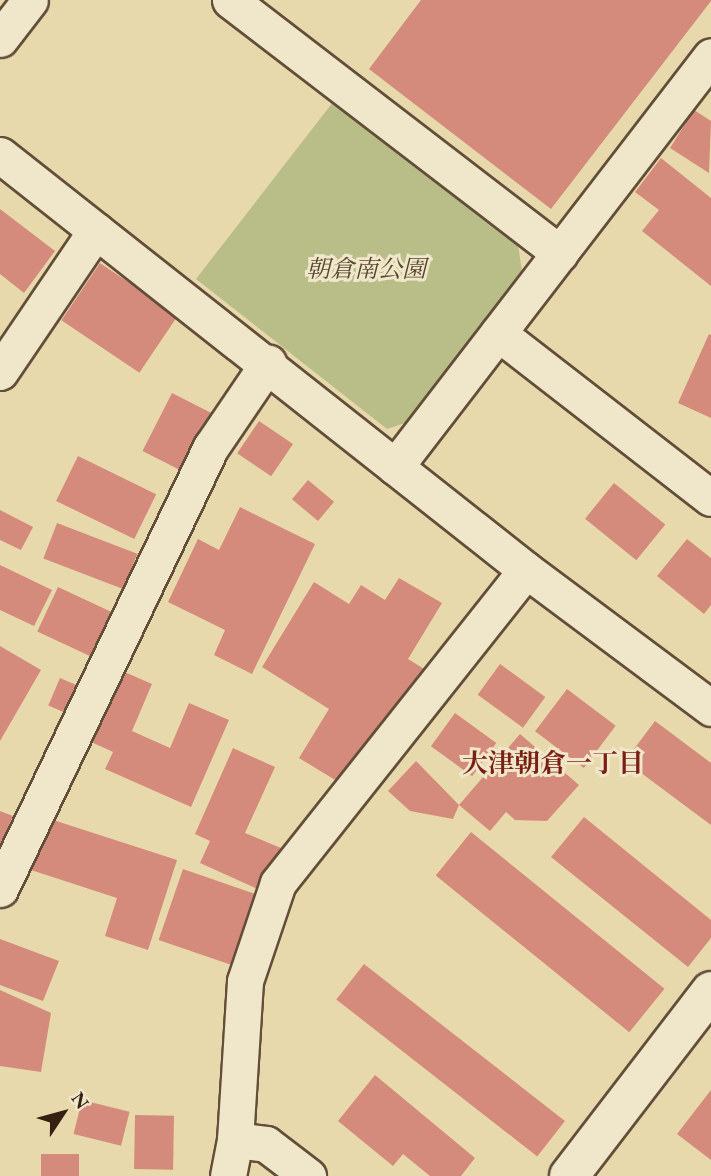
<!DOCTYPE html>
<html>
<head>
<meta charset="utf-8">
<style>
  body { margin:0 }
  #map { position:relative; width:711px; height:1176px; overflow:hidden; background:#e8d9ac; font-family:"EB Garamond","Noto Serif JP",serif }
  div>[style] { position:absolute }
  .green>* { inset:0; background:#b9be88 }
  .building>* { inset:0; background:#d58b7b; transform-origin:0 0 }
  .roads { filter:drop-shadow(2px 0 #624e39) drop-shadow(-2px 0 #624e39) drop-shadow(0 2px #624e39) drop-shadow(0 -2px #624e39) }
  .street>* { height:35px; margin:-17.5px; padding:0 17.5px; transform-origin:17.5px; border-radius:17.5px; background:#f0e6c9 }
  .secondary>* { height:38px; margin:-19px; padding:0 19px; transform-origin:19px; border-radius:19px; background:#f0e6c9 }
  span { translate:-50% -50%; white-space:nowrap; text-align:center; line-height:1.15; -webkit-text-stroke:6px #f0e6c9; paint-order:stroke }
  .park-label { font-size:24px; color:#574830; font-style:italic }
  .neighbourhood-label { font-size:26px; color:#7a1f14; font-weight:700 }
  .north { position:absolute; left:28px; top:1078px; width:70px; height:70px; -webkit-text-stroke:5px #f0e6c9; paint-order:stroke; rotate:54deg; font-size:19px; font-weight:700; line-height:28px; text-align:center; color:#362013 }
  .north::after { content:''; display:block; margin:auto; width:24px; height:32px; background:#362013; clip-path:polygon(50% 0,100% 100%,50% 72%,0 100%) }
</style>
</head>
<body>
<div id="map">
  <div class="green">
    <div style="clip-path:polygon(333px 102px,518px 245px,522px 271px,405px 423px,387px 429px,196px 279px)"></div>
  </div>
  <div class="building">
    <div style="clip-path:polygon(421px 0,711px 0,711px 1px,551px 209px,369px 69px)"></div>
    <div style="clip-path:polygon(694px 110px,711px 121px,709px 173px,670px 148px)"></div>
    <div style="clip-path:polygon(661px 158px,711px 198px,711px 286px,642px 231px,659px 210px,635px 192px)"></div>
    <div style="clip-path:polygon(0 209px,55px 251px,24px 293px,0 274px)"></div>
    <div style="left:100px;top:263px;width:94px;height:69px;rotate:34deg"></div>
    <div style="clip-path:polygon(709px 334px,711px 335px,711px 418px,678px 403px)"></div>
    <div style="left:172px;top:393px;width:47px;height:65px;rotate:27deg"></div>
    <div style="left:259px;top:421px;width:41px;height:39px;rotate:34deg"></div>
    <div style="left:78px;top:456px;width:87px;height:50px;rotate:26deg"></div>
    <div style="left:308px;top:480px;width:34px;height:25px;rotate:40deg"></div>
    <div style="left:614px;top:483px;width:66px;height:46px;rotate:39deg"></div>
    <div style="clip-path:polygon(240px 507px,315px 544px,252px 674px,214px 655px,225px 630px,168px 602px,198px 539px,219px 550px)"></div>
    <div style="clip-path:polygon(0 510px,33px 527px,21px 550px,0 540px)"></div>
    <div style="left:57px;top:523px;width:86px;height:38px;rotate:21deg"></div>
    <div style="clip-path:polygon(687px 539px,711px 558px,711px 605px,704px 614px,657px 576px)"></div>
    <div style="clip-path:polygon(0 565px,52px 590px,34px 626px,0 610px)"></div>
    <div style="clip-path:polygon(399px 578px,442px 603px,408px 659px,429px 672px,355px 792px,299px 758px,329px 709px,262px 667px,314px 582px,349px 604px,361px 585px,385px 600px)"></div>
    <div style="left:58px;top:587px;width:68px;height:49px;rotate:25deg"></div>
    <div style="clip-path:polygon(0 646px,41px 670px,0 741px)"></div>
    <div style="left:500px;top:664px;width:56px;height:38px;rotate:36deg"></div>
    <div style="clip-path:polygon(120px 670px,152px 684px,132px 731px,170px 748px,189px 703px,229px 720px,191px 807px,105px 769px,113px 752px,89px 741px)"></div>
    <div style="left:60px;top:678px;width:26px;height:30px;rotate:23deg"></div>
    <div style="left:567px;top:689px;width:61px;height:53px;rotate:37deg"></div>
    <div style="left:455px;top:713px;width:51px;height:41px;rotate:36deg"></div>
    <div style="clip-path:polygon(655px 721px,711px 763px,711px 825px,625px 761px)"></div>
    <div style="clip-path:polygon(520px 734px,579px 785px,547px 821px,515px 820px,506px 812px,490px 831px,459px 805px)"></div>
    <div style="clip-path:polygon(233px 748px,275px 767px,245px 833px,281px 848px,262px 891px,200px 863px,210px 841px,195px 834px)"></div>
    <div style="clip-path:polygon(416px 761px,459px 805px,453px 819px,410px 811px,388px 791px)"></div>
    <div style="clip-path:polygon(0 811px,13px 816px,0 846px)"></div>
    <div style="clip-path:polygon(584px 817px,711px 920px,711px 938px,688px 967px,551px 857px)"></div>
    <div style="clip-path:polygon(47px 818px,177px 860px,148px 950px,105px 936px,117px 898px,31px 870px)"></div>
    <div style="left:471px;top:832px;width:249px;height:56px;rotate:39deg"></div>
    <div style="left:183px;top:869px;width:85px;height:75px;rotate:19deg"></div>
    <div style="clip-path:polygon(0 939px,59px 961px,43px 1001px,0 985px)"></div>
    <div style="left:364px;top:964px;width:255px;height:45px;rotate:38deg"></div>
    <div style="clip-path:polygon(0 990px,51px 1013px,41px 1072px,0 1066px)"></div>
    <div style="clip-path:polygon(375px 1075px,475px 1158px,461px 1176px,430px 1176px,403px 1154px,393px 1166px,338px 1121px)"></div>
    <div style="clip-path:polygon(711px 1090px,711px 1160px,677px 1134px)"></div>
    <div style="left:82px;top:1100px;width:49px;height:35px;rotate:14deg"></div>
    <div style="left:135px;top:1115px;width:39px;height:54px;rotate:1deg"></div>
    <div style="left:41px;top:1154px;width:38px;height:22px"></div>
  </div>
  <div class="roads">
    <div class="street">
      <div style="left:230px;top:0;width:416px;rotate:37.5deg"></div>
      <div style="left:0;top:39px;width:49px;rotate:-52.4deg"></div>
      <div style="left:0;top:155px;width:670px;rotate:38.27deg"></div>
      <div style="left:526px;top:570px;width:231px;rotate:36.7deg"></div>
      <div style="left:498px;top:333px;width:269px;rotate:37.8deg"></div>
      <div style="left:0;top:372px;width:171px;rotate:-55.9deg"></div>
      <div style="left:395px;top:467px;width:518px;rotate:-52.44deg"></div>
      <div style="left:0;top:889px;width:490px;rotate:-64.5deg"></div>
      <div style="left:211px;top:447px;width:102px;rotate:-55.8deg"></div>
      <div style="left:235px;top:1140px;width:31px;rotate:7deg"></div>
      <div style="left:266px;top:1144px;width:53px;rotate:37.3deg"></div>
      <div style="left:228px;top:1176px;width:37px;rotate:-79deg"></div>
      <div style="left:235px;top:1140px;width:159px;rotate:-86.4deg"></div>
      <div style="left:245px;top:981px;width:103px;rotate:-71.4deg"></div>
      <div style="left:278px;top:883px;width:399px;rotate:-51.6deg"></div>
    </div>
    <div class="secondary">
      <div style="left:569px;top:1176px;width:233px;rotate:-52.5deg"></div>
    </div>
  </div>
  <div class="park-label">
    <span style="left:366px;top:269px">朝倉南公園</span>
  </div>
  <div class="neighbourhood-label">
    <span style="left:553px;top:764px">大津朝倉一丁目</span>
  </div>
  <div class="north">N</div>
</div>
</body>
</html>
